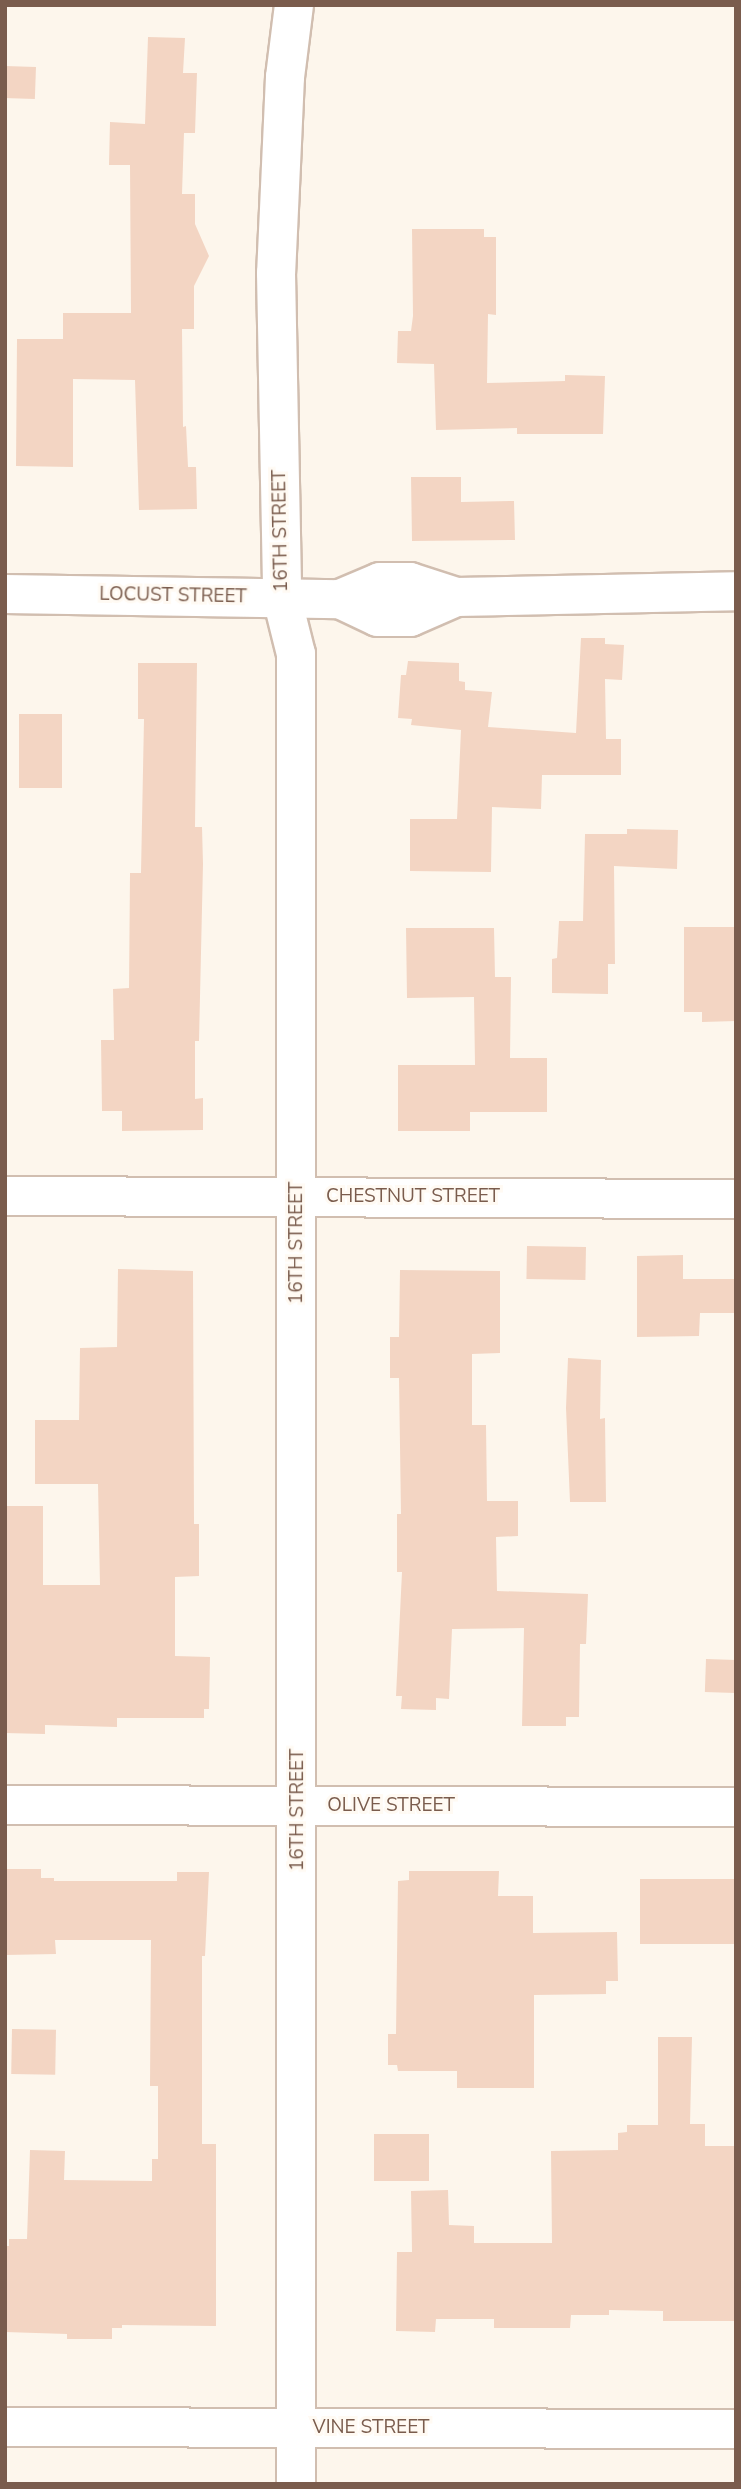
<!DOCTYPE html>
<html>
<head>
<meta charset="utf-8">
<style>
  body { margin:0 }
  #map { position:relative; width:741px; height:2489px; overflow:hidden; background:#fdf6ec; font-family:"Nunito Sans",sans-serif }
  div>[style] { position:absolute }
  .building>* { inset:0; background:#f3d5c3; transform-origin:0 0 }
  .roads { filter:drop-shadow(2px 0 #d1beb0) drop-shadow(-2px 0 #d1beb0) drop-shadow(0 2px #d1beb0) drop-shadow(0 -2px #d1beb0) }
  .minor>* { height:38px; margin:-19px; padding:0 19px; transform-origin:19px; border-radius:19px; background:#fff }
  span { translate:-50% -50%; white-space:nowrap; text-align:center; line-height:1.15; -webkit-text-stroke:6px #fffaf3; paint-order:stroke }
  .street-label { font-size:19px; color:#7a5c4d }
  .frame { position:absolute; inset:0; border:7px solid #7a5c4d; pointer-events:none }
</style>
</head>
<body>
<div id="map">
  <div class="building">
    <div style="clip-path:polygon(148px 37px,185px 38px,183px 73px,197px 73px,195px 133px,184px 133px,182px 194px,195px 194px,195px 224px,209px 256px,194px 286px,194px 329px,182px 329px,183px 427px,186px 426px,188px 467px,196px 467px,197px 509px,139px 510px,135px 380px,73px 379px,73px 467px,16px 466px,17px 339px,63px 339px,63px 313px,131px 313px,130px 165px,109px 165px,110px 122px,145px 124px)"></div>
    <div style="left:5px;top:66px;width:31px;height:32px;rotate:2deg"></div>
    <div style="clip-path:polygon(412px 229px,484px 229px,484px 237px,496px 237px,496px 315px,488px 314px,487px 383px,565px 381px,565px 375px,605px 376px,603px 434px,517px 434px,517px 428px,436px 430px,434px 364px,397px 363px,398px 331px,411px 331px,413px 316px)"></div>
    <div style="clip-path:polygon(411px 477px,461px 477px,461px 502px,514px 501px,515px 540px,412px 541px)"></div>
    <div style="clip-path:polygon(581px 638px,605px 638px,605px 644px,624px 645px,622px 680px,605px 679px,606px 739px,621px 739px,621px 775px,542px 775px,541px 809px,492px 807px,491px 872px,410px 871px,410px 819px,457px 819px,461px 730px,411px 725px,412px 719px,398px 718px,401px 675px,406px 675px,408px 661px,459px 663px,459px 681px,465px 682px,465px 690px,492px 692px,488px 727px,576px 733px)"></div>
    <div style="clip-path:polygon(138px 663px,197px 663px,195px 827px,202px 827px,203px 864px,199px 1041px,195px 1041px,195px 1099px,203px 1098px,203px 1130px,122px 1131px,122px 1111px,102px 1111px,101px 1040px,114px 1040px,113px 989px,129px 988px,130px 873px,141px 873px,144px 719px,138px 719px)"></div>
    <div style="left:19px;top:714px;width:43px;height:74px"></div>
    <div style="clip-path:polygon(627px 829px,678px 830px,677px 869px,614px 866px,615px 964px,608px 964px,608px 994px,552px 993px,552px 959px,557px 958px,559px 921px,583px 921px,585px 834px,627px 834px)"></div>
    <div style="clip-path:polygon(684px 927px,736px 927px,736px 1021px,702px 1022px,702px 1012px,684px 1012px)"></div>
    <div style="clip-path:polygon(406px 928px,494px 928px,495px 977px,511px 977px,510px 1058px,547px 1058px,547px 1112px,470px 1112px,470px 1131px,398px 1131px,398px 1065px,475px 1065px,474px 997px,407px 998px)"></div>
    <div style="left:527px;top:1246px;width:59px;height:33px;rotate:1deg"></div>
    <div style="clip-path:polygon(683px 1255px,683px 1279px,736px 1279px,736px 1313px,700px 1313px,699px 1336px,637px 1337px,637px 1256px)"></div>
    <div style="clip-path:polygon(118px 1269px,193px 1271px,194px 1524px,199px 1524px,199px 1576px,175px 1577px,175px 1656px,210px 1657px,209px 1709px,204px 1709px,204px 1718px,117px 1718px,117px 1727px,45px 1725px,45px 1734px,5px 1733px,5px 1506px,43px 1506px,43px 1585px,100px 1585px,98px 1484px,35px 1484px,35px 1420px,79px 1420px,80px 1348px,117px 1347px)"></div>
    <div style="clip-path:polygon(400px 1270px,500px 1271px,500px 1353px,472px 1354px,472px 1425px,486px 1425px,487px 1501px,518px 1501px,518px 1536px,496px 1537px,497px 1591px,588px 1594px,586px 1644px,580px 1644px,579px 1717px,566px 1717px,566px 1726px,522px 1726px,524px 1628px,452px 1629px,449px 1699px,436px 1698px,436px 1710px,401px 1709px,402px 1696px,396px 1696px,402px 1572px,397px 1572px,397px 1514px,401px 1514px,399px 1378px,390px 1378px,390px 1337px,399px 1337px)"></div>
    <div style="clip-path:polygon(568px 1358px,601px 1360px,600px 1419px,605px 1418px,606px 1502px,570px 1502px,566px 1408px)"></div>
    <div style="left:706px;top:1659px;width:30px;height:33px;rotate:2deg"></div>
    <div style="clip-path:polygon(6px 1869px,41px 1869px,41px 1878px,54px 1878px,54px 1881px,177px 1881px,177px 1872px,209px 1872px,205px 1956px,202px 1956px,202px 2144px,216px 2144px,216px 2326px,122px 2325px,122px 2328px,112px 2328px,112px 2339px,67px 2339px,67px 2334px,5px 2332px,5px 2246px,9px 2246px,9px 2239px,27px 2239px,30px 2150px,65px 2151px,64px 2180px,152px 2181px,152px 2159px,158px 2159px,158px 2086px,150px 2086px,151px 1940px,55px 1940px,56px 1954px,5px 1955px)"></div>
    <div style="clip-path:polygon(409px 1871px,499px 1871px,498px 1896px,533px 1896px,533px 1933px,617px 1932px,618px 1981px,606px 1981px,606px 1994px,534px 1995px,534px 2088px,457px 2088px,457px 2071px,398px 2071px,397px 2065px,388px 2065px,388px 2034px,396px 2034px,398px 1881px,409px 1880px)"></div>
    <div style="left:640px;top:1879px;width:96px;height:65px"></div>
    <div style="left:12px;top:2029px;width:44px;height:45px;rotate:1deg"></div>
    <div style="clip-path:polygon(658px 2037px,692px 2037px,690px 2124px,705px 2124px,705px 2146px,736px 2146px,736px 2321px,663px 2321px,663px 2311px,609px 2310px,609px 2315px,571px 2315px,570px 2328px,494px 2328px,494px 2319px,436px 2319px,435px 2332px,396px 2331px,397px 2252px,412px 2252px,411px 2191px,448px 2190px,449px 2225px,474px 2226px,474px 2243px,552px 2243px,551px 2151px,618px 2150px,618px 2133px,627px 2132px,627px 2125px,658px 2125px)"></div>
    <div style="left:374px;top:2134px;width:55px;height:47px"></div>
  </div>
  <div class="roads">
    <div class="minor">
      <div style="left:294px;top:5px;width:73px;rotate:97.1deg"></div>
      <div style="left:285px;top:77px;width:196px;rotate:92.6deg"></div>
      <div style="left:276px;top:273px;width:325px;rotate:88.9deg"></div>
      <div style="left:282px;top:598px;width:58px;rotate:76deg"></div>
      <div style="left:296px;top:654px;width:1830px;rotate:90deg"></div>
      <div style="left:5px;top:594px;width:335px;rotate:0.9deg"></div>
      <div style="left:340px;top:599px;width:43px;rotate:-23deg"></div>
      <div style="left:380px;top:582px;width:30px"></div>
      <div style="left:410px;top:582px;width:48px;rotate:18.1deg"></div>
      <div style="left:456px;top:597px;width:280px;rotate:-1.2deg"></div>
      <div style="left:340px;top:599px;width:42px;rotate:25.3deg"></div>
      <div style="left:378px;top:617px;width:32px"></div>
      <div style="left:410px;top:617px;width:50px;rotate:-23.5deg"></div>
      <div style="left:5px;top:1196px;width:731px;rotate:0.24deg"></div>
      <div style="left:5px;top:1805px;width:731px;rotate:0.16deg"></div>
      <div style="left:5px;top:2427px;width:731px;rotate:0.16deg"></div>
    </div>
  </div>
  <div class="street-label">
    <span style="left:281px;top:531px;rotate:-91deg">16TH STREET</span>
    <span style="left:173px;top:596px;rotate:1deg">LOCUST STREET</span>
    <span style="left:413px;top:1197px">CHESTNUT STREET</span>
    <span style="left:297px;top:1243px;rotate:-90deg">16TH STREET</span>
    <span style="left:391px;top:1806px">OLIVE STREET</span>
    <span style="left:298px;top:1810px;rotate:-90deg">16TH STREET</span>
    <span style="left:371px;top:2428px">VINE STREET</span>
  </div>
  <div class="frame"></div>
</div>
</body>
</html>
